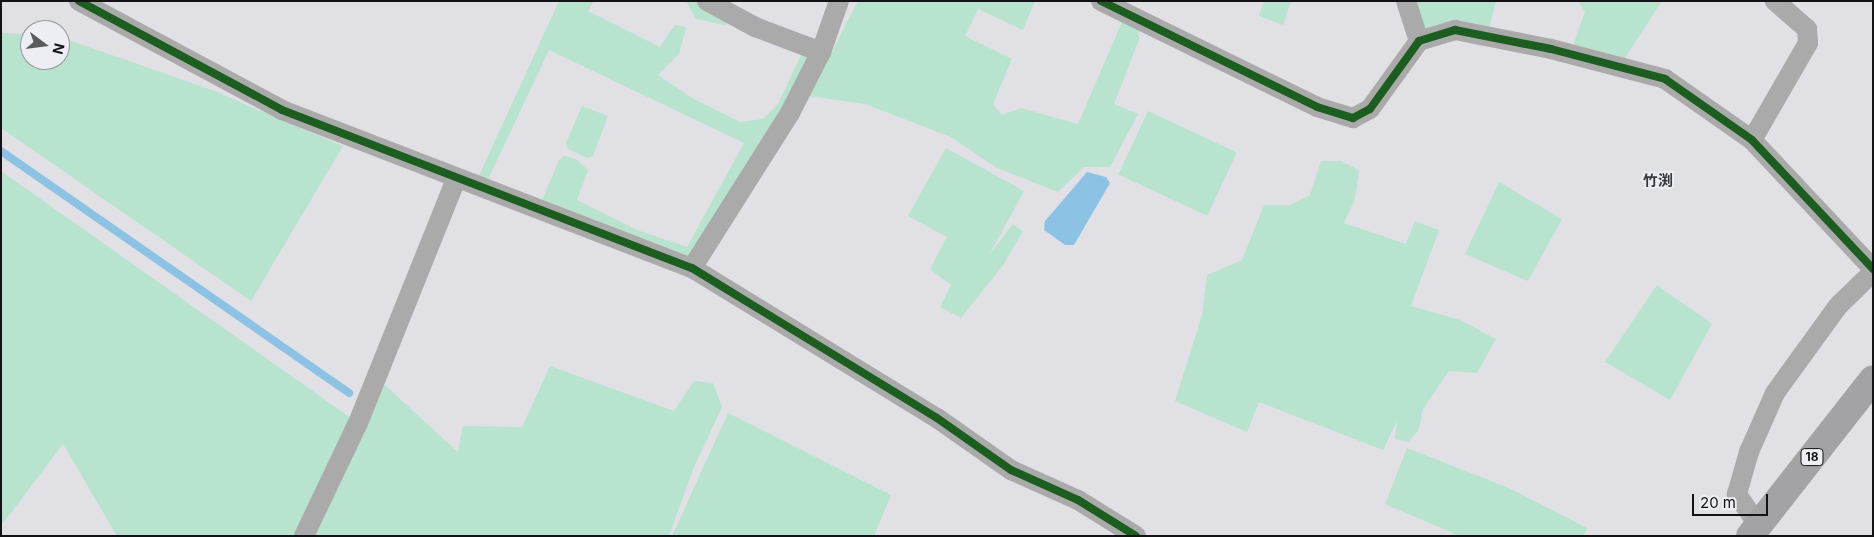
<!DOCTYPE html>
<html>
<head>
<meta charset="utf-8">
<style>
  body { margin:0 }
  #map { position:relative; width:1874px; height:537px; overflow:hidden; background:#e1e1e5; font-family:Inter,"Noto Sans JP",sans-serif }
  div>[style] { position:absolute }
  .green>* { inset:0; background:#b8e3ce; transform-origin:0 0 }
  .water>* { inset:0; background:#8cc2e3 }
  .stream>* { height:8px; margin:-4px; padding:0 4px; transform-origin:4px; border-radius:4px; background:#8cc2e3 }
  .minor>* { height:20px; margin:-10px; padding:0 10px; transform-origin:10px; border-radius:10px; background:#aaa }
  .primary>* { height:28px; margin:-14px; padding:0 14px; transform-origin:14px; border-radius:14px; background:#a3a2a4 }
  .cycleway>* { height:8px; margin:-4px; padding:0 4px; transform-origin:4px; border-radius:4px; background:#1b5e20 }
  span { translate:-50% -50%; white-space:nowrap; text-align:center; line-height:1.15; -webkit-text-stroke:4px #edeef4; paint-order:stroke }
  .shield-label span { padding:1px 4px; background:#edeef4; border:1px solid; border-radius:4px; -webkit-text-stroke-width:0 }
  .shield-label { font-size:12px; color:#131315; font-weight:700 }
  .neighbourhood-label { font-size:15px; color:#38393e; font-weight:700 }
  .frame { position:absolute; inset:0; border:2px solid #131315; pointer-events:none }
  .north { position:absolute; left:20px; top:20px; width:50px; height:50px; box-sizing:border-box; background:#edeef4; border:1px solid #96969b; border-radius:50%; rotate:105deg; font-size:14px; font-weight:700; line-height:20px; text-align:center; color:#131315 }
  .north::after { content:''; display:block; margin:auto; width:18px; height:22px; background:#5b5b5e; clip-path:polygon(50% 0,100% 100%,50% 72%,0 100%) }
  .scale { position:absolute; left:1692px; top:494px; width:76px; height:22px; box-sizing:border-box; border:2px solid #131315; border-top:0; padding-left:6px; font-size:15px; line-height:18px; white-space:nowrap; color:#131315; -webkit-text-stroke:4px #edeef4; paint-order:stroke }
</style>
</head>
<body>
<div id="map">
  <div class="green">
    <div style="clip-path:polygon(559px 1px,594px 1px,588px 11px,660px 47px,675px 25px,686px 27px,679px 54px,658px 75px,694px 99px,740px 122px,763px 119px,778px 104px,803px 51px,817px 61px,690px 263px,541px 203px,559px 160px,564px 156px,576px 159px,588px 170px,577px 200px,637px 230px,687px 247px,744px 143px,549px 50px,486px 184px,477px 180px)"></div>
    <div style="clip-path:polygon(686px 1px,706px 1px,734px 18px,725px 25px,696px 19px)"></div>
    <div style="clip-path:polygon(858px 1px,1035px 1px,1023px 30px,978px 9px,965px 36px,1012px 59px,993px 104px,1002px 115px,1021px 108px,1078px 124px,1122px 22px,1138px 29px,1139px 40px,1114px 104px,1138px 114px,1110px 167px,1084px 167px,1058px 192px,997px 168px,951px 137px,865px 104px,809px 96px)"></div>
    <div style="clip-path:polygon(1264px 1px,1291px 1px,1283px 25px,1259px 16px)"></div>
    <div style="clip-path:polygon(1406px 1px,1496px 1px,1487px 36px,1419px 41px)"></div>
    <div style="clip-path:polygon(1578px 1px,1662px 1px,1619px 67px,1570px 54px,1585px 12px)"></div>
    <div style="clip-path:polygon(1px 33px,30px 34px,30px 60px,60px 60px,60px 37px,212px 90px,343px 146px,251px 301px,1px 128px)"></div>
    <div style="clip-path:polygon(582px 106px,608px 116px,593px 156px,587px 158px,568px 149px,566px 143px)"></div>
    <div style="left:1148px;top:111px;width:98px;height:70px;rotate:25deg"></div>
    <div style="clip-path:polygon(946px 148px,1024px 191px,989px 255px,1013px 224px,1023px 231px,1004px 264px,961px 318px,940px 307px,951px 285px,930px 269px,947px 237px,908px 216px)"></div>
    <div style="clip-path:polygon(1321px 161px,1341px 161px,1359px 170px,1355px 199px,1344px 223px,1406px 244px,1415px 221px,1439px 230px,1411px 306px,1460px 320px,1496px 339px,1477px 373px,1449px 371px,1423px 409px,1418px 431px,1408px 442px,1395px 439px,1397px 421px,1383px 450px,1259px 402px,1247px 432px,1175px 401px,1202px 315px,1207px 275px,1242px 260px,1264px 205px,1290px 205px,1310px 195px)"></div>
    <div style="clip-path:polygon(1px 171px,358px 423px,376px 377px,458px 452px,463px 426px,522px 427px,550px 366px,674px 411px,694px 381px,713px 383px,722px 407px,694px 467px,669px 536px,117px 536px,63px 444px,1px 526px)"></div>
    <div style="clip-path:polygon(1499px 182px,1562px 219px,1528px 281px,1465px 254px)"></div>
    <div style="clip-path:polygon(1657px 285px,1712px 324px,1670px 400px,1605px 362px)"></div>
    <div style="clip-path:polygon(728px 413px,891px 495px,874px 536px,672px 536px)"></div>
    <div style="clip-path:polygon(1407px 448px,1509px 488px,1587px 528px,1584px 536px,1460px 536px,1385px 504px)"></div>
  </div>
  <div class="water">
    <div style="clip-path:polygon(1087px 172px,1106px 177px,1110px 183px,1074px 245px,1065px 245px,1044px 230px,1045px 221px)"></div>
  </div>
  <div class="stream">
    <div style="left:1px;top:151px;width:424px;rotate:34.8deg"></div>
  </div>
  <div class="minor">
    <div style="left:79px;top:1px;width:230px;rotate:28.2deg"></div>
    <div style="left:282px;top:110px;width:439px;rotate:21.1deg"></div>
    <div style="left:692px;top:268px;width:287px;rotate:31.5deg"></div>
    <div style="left:937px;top:418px;width:90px;rotate:35.1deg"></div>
    <div style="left:1011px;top:470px;width:73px;rotate:24.1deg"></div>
    <div style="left:1078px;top:500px;width:68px;rotate:31.8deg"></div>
    <div style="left:707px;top:1px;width:55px;rotate:28.4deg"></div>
    <div style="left:755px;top:27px;width:71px;rotate:20.7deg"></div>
    <div style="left:1101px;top:1px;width:241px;rotate:26.1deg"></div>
    <div style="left:1317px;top:107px;width:38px;rotate:17deg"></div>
    <div style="left:1353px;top:118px;width:19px;rotate:-28deg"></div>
    <div style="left:1370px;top:109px;width:84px;rotate:-54.2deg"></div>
    <div style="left:1419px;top:41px;width:38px;rotate:-17deg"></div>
    <div style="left:1455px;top:30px;width:98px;rotate:11.2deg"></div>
    <div style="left:1551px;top:49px;width:118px;rotate:14.7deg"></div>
    <div style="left:1665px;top:79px;width:106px;rotate:35deg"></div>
    <div style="left:1752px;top:140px;width:177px;rotate:46.8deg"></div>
    <div style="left:1406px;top:1px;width:42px;rotate:72deg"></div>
    <div style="left:1752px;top:140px;width:112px;rotate:-60deg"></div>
    <div style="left:1808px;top:43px;width:14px;rotate:-94deg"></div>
    <div style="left:1807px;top:29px;width:43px;rotate:-138.8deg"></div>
    <div style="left:692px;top:268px;width:183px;rotate:-57.7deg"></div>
    <div style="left:790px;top:113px;width:68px;rotate:-63.1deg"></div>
    <div style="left:821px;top:52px;width:54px;rotate:-70.6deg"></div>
    <div style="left:1759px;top:526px;width:39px;rotate:-125deg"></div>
    <div style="left:1737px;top:494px;width:44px;rotate:-74.1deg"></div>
    <div style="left:1749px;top:452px;width:64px;rotate:-66.2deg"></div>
    <div style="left:1775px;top:393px;width:107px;rotate:-54.1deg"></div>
    <div style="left:1838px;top:306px;width:49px;rotate:-44.2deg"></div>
    <div style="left:304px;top:536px;width:125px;rotate:-64.5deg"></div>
    <div style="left:358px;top:423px;width:263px;rotate:-68.1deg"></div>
  </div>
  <div class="primary">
    <div style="left:1750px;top:536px;width:199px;rotate:-51.9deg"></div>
  </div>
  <div class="cycleway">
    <div style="left:79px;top:1px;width:230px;rotate:28.2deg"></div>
    <div style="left:282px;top:110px;width:439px;rotate:21.1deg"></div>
    <div style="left:692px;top:268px;width:287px;rotate:31.5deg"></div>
    <div style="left:937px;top:418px;width:90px;rotate:35.1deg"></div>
    <div style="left:1011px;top:470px;width:73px;rotate:24.1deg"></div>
    <div style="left:1078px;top:500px;width:68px;rotate:31.8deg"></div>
    <div style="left:1101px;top:1px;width:241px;rotate:26.1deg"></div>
    <div style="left:1317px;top:107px;width:38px;rotate:17deg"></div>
    <div style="left:1353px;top:118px;width:19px;rotate:-28deg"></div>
    <div style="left:1370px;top:109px;width:84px;rotate:-54.2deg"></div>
    <div style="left:1419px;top:41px;width:38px;rotate:-17deg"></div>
    <div style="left:1455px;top:30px;width:98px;rotate:11.2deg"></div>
    <div style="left:1551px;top:49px;width:118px;rotate:14.7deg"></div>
    <div style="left:1665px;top:79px;width:106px;rotate:35deg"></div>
    <div style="left:1752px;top:140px;width:177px;rotate:46.8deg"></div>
  </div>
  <div class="shield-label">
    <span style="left:1812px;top:457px">18</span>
  </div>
  <div class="neighbourhood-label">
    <span style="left:1658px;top:181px">竹渕</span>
  </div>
  <div class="frame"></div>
  <div class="north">N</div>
  <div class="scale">20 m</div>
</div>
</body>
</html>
